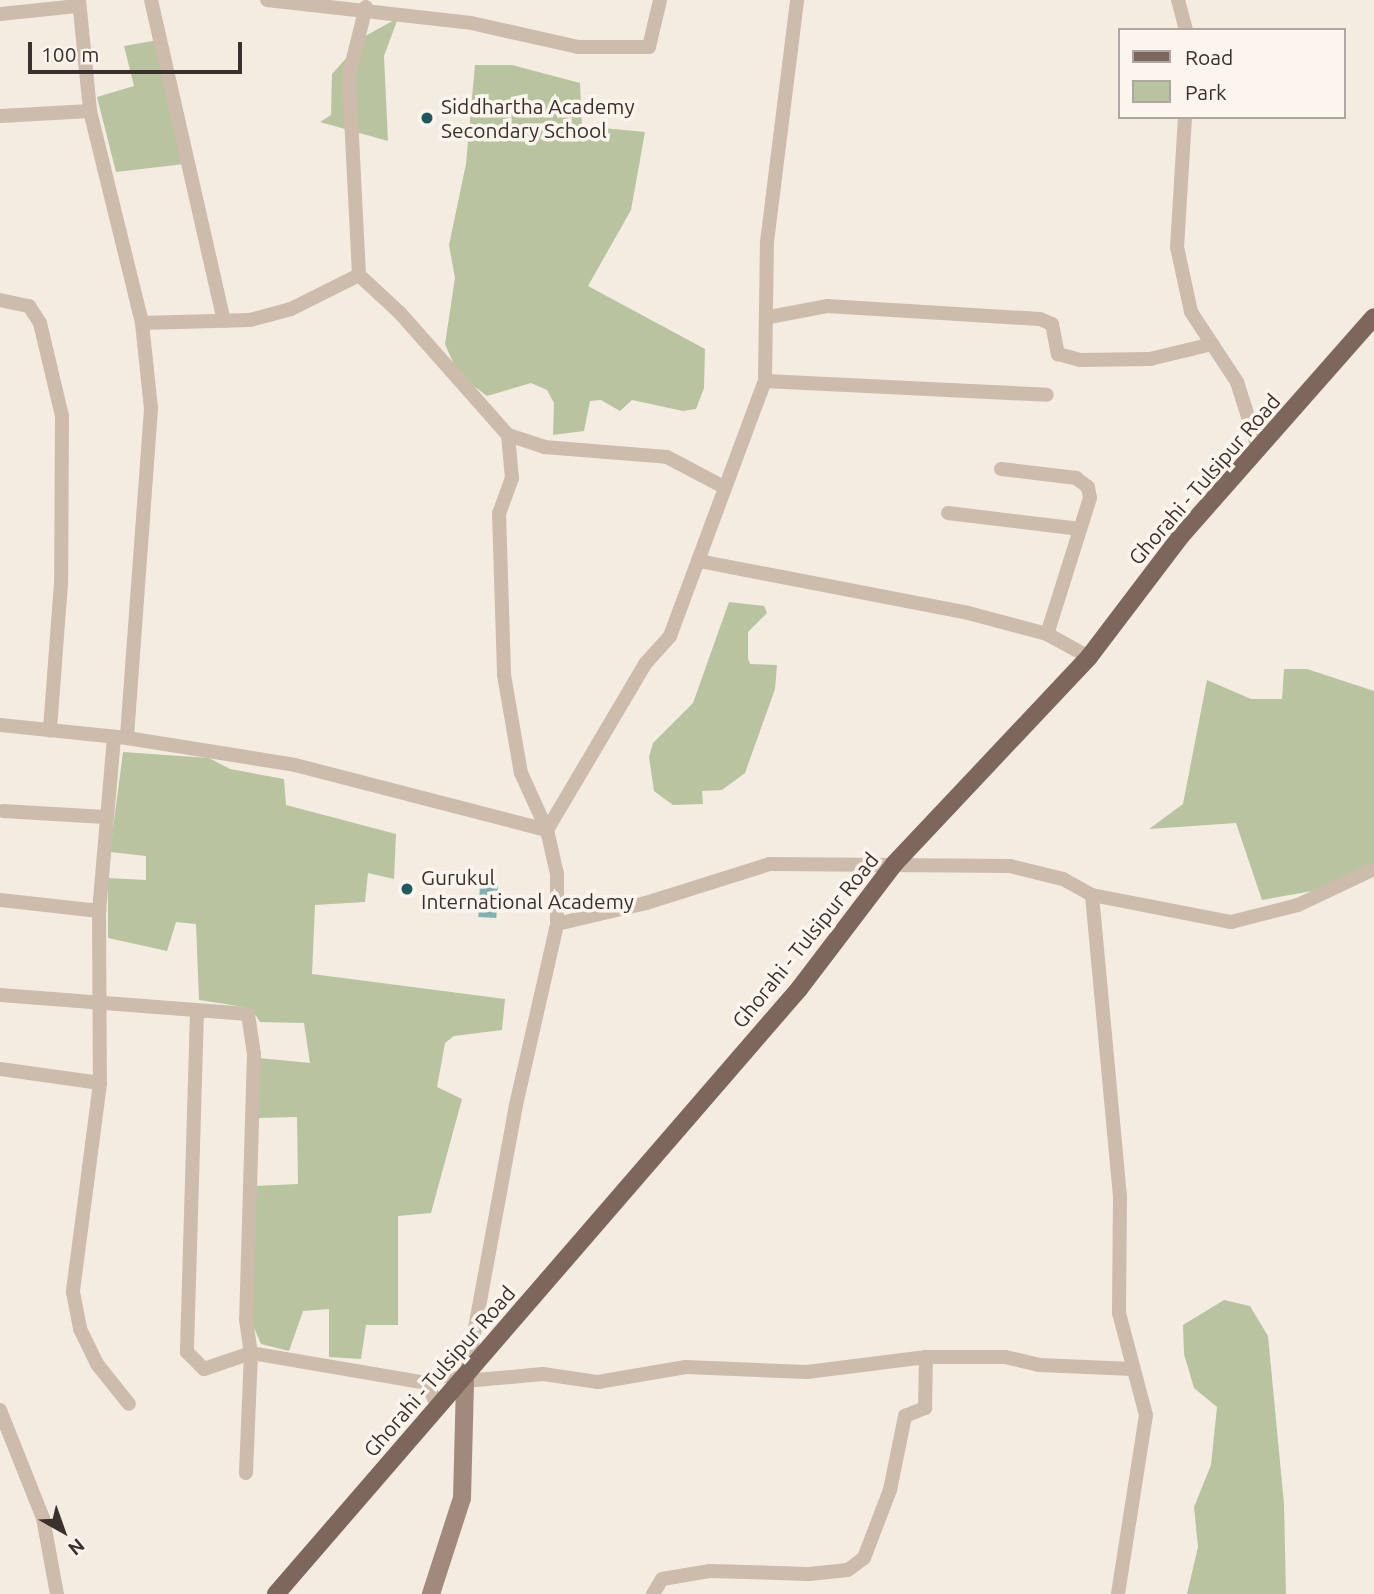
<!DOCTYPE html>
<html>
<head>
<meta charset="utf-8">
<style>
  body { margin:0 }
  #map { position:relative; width:1374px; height:1594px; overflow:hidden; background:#f4ebe1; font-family:Ubuntu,sans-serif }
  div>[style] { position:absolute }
  .green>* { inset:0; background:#b8c4a0 }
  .water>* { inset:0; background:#7fb0b2; transform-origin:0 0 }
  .street>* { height:14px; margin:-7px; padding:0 7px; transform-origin:7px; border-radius:7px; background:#cdbbac }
  .secondary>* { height:18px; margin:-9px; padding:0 9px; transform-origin:9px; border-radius:9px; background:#a18a7d }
  .primary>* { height:18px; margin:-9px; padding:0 9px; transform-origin:9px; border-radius:9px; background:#7d675c }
  .dots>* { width:19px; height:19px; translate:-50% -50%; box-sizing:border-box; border:4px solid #fbf5ee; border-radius:50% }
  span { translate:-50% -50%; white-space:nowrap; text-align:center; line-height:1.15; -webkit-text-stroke:7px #fbf5ee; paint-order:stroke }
  .poi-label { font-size:21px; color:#3b302b }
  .left { translate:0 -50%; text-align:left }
  .street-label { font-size:21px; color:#3b302b }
  .legend { position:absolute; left:1118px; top:28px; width:228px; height:91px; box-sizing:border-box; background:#fbf5ee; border:2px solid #aea6a0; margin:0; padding:9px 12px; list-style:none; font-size:21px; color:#3b302b }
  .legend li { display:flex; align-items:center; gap:14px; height:35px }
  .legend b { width:35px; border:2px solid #aea6a0 }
  .north { position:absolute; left:28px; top:1496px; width:70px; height:70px; -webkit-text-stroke:5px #fbf5ee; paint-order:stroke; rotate:140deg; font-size:19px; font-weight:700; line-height:28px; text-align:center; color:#3b302b }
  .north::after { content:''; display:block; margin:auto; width:24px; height:32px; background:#3b302b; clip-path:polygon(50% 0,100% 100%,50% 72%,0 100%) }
  .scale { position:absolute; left:28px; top:42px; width:214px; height:32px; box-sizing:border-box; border:4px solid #3b302b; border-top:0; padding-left:9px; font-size:21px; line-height:24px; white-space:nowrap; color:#3b302b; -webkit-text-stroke:5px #fbf5ee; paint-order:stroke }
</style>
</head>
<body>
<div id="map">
  <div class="green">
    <div style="clip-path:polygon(398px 18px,384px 56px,388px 141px,320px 122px,331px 115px,332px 74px,367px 35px)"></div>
    <div style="clip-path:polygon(158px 40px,184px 164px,116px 172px,97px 97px,134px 86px,124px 46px)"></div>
    <div style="clip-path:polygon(475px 65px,512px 65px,580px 83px,582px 126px,645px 132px,631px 210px,588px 286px,705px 349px,704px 388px,696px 409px,683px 411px,632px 400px,620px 411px,601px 400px,590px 401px,584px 431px,553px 435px,554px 403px,547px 390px,531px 383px,487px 396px,458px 374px,445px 344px,455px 278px,449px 245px,466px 164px)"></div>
    <div style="clip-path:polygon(729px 602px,764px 606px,767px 613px,748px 632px,748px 658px,750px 664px,777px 665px,775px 689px,745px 773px,722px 790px,702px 791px,703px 804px,673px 805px,654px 791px,649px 757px,653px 743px,693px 703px)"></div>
    <div style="clip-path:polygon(1284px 669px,1307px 669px,1374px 691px,1374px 863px,1312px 891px,1262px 900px,1236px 823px,1149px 829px,1183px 804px,1207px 680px,1251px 699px,1282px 699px)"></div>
    <div style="clip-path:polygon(123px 752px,209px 758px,230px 769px,284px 779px,286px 805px,396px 834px,394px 879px,368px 873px,365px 902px,315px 905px,312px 974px,505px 999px,502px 1030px,454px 1036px,445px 1043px,437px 1087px,462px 1099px,431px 1213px,398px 1216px,398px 1325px,366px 1325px,361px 1359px,329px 1357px,329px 1309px,303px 1311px,289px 1351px,261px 1344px,250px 1318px,254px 1186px,298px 1184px,297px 1117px,257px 1118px,259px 1058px,310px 1063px,304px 1023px,260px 1022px,251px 1008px,199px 1000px,196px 924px,176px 922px,167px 951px,108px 938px,108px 878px,146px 880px,146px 856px,110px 852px)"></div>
    <div style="clip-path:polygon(1224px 1300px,1250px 1306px,1268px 1336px,1284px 1504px,1286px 1594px,1187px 1594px,1198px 1547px,1194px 1507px,1211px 1465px,1217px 1407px,1194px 1388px,1184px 1354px,1183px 1325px)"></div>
  </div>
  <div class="water">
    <div style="left:480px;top:885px;width:18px;height:32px;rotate:3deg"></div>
  </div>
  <div class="street">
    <div style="left:79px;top:0;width:112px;rotate:84.3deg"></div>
    <div style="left:90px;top:111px;width:218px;rotate:76.2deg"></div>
    <div style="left:142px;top:323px;width:86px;rotate:84deg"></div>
    <div style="left:151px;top:409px;width:330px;rotate:94.2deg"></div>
    <div style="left:151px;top:0;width:329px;rotate:77.2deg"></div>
    <div style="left:267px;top:0;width:205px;rotate:6.4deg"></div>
    <div style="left:471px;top:23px;width:110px;rotate:12.6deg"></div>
    <div style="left:578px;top:47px;width:71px"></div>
    <div style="left:649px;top:47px;width:48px;rotate:-76.8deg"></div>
    <div style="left:1178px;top:0;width:31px;rotate:75deg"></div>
    <div style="left:0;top:14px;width:77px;rotate:-5.9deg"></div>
    <div style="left:0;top:116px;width:90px;rotate:-3.2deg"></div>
    <div style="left:1185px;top:117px;width:130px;rotate:93.5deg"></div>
    <div style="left:1177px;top:247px;width:66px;rotate:77.8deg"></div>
    <div style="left:1191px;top:312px;width:84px;rotate:56.7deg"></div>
    <div style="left:1237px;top:382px;width:72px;rotate:72.3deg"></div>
    <div style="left:359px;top:275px;width:200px;rotate:-92.9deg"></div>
    <div style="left:349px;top:75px;width:70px;rotate:-76deg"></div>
    <div style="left:0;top:300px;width:30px;rotate:12deg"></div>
    <div style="left:29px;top:306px;width:20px;rotate:57deg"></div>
    <div style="left:40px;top:323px;width:96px;rotate:76.7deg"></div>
    <div style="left:62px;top:416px;width:167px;rotate:90.3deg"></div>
    <div style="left:61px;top:583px;width:148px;rotate:94.3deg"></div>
    <div style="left:769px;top:317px;width:59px;rotate:-10.7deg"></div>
    <div style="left:827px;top:306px;width:213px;rotate:3.5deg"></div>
    <div style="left:1040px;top:319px;width:13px;rotate:23deg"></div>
    <div style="left:1052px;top:324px;width:31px;rotate:79deg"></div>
    <div style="left:1058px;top:354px;width:23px;rotate:15deg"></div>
    <div style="left:1080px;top:360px;width:70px;rotate:-0.8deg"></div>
    <div style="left:1150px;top:359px;width:64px;rotate:-13.6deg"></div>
    <div style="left:142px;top:323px;width:108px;rotate:-1.6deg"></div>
    <div style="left:250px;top:320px;width:42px;rotate:-15deg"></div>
    <div style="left:291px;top:309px;width:76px;rotate:-26.6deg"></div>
    <div style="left:359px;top:275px;width:56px;rotate:42.8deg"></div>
    <div style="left:400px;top:313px;width:163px;rotate:48.5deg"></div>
    <div style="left:508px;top:435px;width:38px;rotate:18deg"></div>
    <div style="left:544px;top:447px;width:123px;rotate:4.6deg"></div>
    <div style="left:667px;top:457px;width:64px;rotate:27.8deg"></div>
    <div style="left:765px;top:381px;width:282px;rotate:2.8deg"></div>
    <div style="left:508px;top:435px;width:43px;rotate:84.7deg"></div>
    <div style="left:512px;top:478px;width:37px;rotate:110deg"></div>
    <div style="left:499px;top:513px;width:162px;rotate:88.2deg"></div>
    <div style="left:504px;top:675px;width:99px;rotate:80.2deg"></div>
    <div style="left:521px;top:773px;width:63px;rotate:65.5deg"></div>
    <div style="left:1001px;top:469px;width:76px;rotate:6.8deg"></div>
    <div style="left:1076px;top:478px;width:15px;rotate:37deg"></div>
    <div style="left:1088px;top:487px;width:11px;rotate:80deg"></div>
    <div style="left:1090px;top:498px;width:143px;rotate:107.5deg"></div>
    <div style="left:948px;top:513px;width:133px;rotate:6.9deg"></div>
    <div style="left:699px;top:561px;width:274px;rotate:10.9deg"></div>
    <div style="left:968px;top:613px;width:82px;rotate:14.9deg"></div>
    <div style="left:1047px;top:634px;width:48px;rotate:28.7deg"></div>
    <div style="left:0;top:725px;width:128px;rotate:5.8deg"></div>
    <div style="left:127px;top:738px;width:170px;rotate:9.1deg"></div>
    <div style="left:295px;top:765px;width:260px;rotate:14.5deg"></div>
    <div style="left:114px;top:737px;width:175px;rotate:94.9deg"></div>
    <div style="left:99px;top:911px;width:172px;rotate:89.7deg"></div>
    <div style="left:100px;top:1083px;width:211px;rotate:97.4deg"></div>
    <div style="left:73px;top:1292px;width:38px;rotate:79deg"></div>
    <div style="left:80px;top:1329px;width:39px;rotate:64deg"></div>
    <div style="left:97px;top:1364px;width:51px;rotate:51.3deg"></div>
    <div style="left:3px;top:811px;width:102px;rotate:3.4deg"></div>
    <div style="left:1092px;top:895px;width:302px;rotate:84.7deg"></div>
    <div style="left:1120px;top:1196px;width:117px;rotate:90.5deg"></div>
    <div style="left:1119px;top:1313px;width:106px;rotate:75.2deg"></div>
    <div style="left:1146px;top:1415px;width:181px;rotate:98.9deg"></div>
    <div style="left:0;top:900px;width:100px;rotate:6.3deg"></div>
    <div style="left:557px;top:924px;width:91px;rotate:-13.3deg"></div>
    <div style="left:646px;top:903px;width:130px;rotate:-17.5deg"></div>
    <div style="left:770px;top:864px;width:240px;rotate:0.5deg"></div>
    <div style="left:1010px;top:866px;width:55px;rotate:13.8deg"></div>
    <div style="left:1063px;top:879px;width:33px;rotate:29deg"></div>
    <div style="left:1092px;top:895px;width:142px;rotate:11deg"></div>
    <div style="left:1231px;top:922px;width:69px;rotate:-14.2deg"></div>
    <div style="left:1298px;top:905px;width:84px;rotate:-25.3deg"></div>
    <div style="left:0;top:995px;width:249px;rotate:4.4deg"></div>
    <div style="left:248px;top:1014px;width:40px;rotate:81.5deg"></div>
    <div style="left:254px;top:1054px;width:265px;rotate:91.7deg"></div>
    <div style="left:246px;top:1319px;width:34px;rotate:82deg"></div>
    <div style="left:251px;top:1353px;width:179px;rotate:9.7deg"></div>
    <div style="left:197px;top:1012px;width:340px;rotate:91.7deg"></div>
    <div style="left:187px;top:1352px;width:24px;rotate:45deg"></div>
    <div style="left:204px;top:1369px;width:50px;rotate:-18.8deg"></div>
    <div style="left:251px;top:1353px;width:120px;rotate:92.4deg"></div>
    <div style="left:0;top:1069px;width:101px;rotate:8deg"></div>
    <div style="left:467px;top:1372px;width:271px;rotate:-79.6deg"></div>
    <div style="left:516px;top:1105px;width:186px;rotate:-77.2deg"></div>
    <div style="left:557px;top:924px;width:50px;rotate:-90deg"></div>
    <div style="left:557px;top:874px;width:45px;rotate:-102.8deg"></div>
    <div style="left:547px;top:830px;width:193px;rotate:-59.4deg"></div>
    <div style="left:645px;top:664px;width:38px;rotate:-48deg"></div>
    <div style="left:670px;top:636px;width:272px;rotate:-69.6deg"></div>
    <div style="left:765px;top:381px;width:139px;rotate:-89.2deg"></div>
    <div style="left:767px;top:242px;width:244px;rotate:-82.9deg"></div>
    <div style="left:438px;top:1407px;width:26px;rotate:-115deg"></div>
    <div style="left:427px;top:1383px;width:14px;rotate:-39deg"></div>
    <div style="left:438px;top:1374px;width:28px;rotate:15deg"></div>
    <div style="left:465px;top:1381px;width:78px;rotate:-5.1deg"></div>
    <div style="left:543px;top:1374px;width:56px;rotate:8.3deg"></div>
    <div style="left:598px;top:1382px;width:89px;rotate:-9.7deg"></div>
    <div style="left:686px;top:1367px;width:121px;rotate:2.4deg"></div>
    <div style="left:807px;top:1372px;width:120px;rotate:-7.2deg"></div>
    <div style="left:926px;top:1357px;width:79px"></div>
    <div style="left:1005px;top:1357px;width:35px;rotate:13deg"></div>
    <div style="left:1039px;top:1365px;width:94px;rotate:2.4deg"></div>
    <div style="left:0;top:1410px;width:116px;rotate:68.3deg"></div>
    <div style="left:43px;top:1518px;width:77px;rotate:79.6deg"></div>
    <div style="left:653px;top:1594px;width:17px;rotate:-59deg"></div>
    <div style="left:662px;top:1579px;width:49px;rotate:-9.5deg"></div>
    <div style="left:710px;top:1571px;width:99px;rotate:1.7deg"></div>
    <div style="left:809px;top:1574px;width:39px;rotate:-6deg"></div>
    <div style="left:848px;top:1570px;width:20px;rotate:-37deg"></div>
    <div style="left:864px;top:1558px;width:73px;rotate:-69.1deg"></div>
    <div style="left:890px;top:1490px;width:76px;rotate:-78.5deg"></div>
    <div style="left:905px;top:1416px;width:22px;rotate:-22deg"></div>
    <div style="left:925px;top:1408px;width:51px;rotate:-88.9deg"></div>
  </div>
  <div class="secondary">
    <div style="left:431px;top:1594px;width:101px;rotate:-72.1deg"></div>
    <div style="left:462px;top:1498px;width:117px;rotate:-88.5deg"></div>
  </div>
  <div class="primary">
    <div style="left:276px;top:1594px;width:800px;rotate:-49.16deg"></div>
    <div style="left:799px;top:989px;width:158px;rotate:-52.7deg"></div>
    <div style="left:895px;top:863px;width:283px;rotate:-46.7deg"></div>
    <div style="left:1089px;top:657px;width:151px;rotate:-52.8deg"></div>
    <div style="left:1180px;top:537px;width:293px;rotate:-48.6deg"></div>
  </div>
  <div class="dots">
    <div style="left:427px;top:118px;background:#1f5a5e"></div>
    <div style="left:407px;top:889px;background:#1f5a5e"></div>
  </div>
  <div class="poi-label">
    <span class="left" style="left:441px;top:118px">Siddhartha Academy<br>Secondary School</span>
    <span class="left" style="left:421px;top:889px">Gurukul<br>International Academy</span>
  </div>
  <div class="street-label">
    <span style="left:1204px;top:479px;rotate:-49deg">Ghorahi - Tulsipur Road</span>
    <span style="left:805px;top:940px;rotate:-51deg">Ghorahi - Tulsipur Road</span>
    <span style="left:439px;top:1371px;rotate:-49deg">Ghorahi - Tulsipur Road</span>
  </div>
  <ul class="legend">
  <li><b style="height:9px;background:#7d675c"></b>Road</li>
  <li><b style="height:19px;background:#b8c4a0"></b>Park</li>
  </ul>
  <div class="north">N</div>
  <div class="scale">100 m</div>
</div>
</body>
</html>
